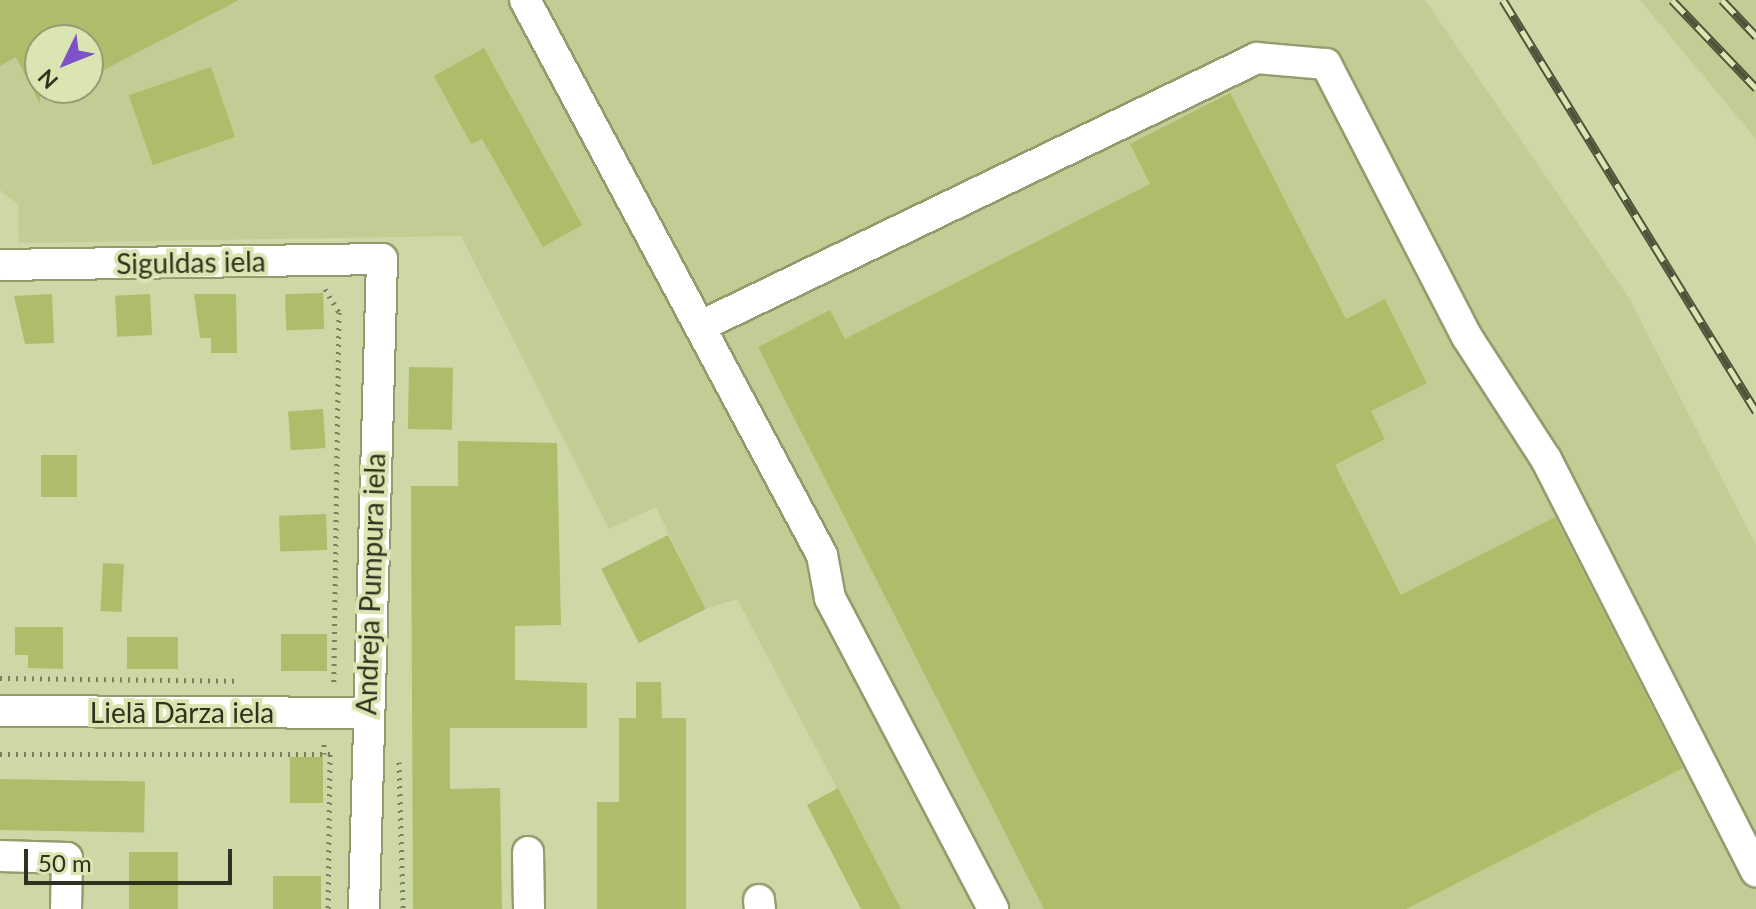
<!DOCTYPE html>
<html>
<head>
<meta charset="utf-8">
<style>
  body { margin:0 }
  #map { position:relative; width:1756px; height:909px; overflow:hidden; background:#cdd8a6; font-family:Lato,sans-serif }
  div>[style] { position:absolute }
  .built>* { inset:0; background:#c2cd95 }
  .building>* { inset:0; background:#aebd69; transform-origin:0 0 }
  .path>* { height:5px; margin-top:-2.5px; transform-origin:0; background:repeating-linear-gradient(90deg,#79805e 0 2px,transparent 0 8px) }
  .roads { filter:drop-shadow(2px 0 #939c6c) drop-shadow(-2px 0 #939c6c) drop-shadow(0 2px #939c6c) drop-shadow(0 -2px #939c6c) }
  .minor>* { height:30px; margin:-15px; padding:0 15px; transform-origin:15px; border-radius:15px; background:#fff }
  .rail>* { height:9px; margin-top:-4.5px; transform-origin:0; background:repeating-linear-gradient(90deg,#dae5b2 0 18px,#4e543a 0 36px); box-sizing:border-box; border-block:2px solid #4e543a }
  span { translate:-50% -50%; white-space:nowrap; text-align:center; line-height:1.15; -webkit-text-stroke:8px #dae5b2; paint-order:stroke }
  .street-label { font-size:28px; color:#2e321e }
  .north { position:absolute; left:24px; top:24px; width:80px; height:80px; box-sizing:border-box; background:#dae5b2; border:2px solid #959d77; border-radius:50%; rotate:227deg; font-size:22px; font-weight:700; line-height:32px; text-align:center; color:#2e321e }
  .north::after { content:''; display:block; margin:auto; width:28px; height:36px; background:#7e50c9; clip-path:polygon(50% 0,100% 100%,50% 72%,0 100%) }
  .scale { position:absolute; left:24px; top:849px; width:208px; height:36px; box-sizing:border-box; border:4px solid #2e321e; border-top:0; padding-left:10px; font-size:24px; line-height:28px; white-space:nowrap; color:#2e321e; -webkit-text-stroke:6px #dae5b2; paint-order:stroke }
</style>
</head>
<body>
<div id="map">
  <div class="built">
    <div style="clip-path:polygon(evenodd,0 0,1425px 0,1629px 298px,1756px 545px,1756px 909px,901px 909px,737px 599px,705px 609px,656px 507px,609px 529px,461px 236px,19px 243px,18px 204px,0 190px,0 0,40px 40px,88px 40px,88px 88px,40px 88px,40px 40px)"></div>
    <div style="clip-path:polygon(1640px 0,1756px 0,1756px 139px)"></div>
  </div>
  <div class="building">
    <div style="clip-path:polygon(0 0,239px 0,88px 78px,88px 40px,40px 40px,40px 104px,16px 57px,0 66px)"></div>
    <div style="clip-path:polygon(484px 48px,582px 225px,543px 247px,482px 139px,471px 144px,434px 76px)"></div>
    <div style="left:211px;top:67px;width:74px;height:87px;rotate:71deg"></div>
    <div style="clip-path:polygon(1230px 93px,1346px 319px,1385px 299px,1427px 383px,1371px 411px,1385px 439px,1335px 465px,1401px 595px,1555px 517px,1683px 768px,1406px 909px,1044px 909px,758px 347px,830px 310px,845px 339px,1150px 184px,1130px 144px)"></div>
    <div style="left:323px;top:293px;width:36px;height:38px;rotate:88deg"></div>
    <div style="clip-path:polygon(52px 294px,54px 343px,25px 344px,14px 296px)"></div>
    <div style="left:150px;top:294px;width:41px;height:35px;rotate:87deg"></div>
    <div style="clip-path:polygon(194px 294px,236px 294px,237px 353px,211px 353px,211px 338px,200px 338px)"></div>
    <div style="left:409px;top:367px;width:44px;height:62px;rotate:1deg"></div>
    <div style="left:323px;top:409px;width:39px;height:35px;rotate:86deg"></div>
    <div style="clip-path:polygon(458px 441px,557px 443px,561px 625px,515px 626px,515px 680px,587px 683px,587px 728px,450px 728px,450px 789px,500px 788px,502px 909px,413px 909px,411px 486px,458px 486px)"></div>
    <div style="left:77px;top:455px;width:42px;height:36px;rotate:90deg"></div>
    <div style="left:326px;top:514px;width:36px;height:47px;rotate:88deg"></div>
    <div style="left:668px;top:535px;width:83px;height:75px;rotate:63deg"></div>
    <div style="left:103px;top:563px;width:21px;height:48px;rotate:3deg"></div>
    <div style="clip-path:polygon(15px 627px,63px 627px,63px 669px,28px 668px,28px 655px,15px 655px)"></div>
    <div style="left:281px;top:634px;width:46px;height:37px"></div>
    <div style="left:127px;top:637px;width:51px;height:32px"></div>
    <div style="clip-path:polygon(636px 682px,661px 682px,662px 718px,686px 718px,686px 909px,597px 909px,597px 802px,619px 802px,619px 718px,636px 718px)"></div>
    <div style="left:290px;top:757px;width:33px;height:46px"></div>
    <div style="left:0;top:779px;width:145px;height:51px;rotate:1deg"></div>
    <div style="clip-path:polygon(838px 788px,901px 909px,861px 909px,807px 805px)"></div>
    <div style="left:129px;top:852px;width:49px;height:57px"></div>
    <div style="left:273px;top:876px;width:48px;height:33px"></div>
  </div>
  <div class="path">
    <div style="left:325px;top:289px;width:27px;rotate:59deg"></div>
    <div style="left:339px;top:312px;width:375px;rotate:90.8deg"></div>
    <div style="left:0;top:678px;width:235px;rotate:0.7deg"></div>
    <div style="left:0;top:754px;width:330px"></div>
    <div style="left:330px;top:754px;width:155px;rotate:90.7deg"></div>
    <div style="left:324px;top:754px;width:15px;rotate:-90deg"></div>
    <div style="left:399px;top:762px;width:147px;rotate:88.4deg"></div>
  </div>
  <div class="roads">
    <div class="minor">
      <div style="left:525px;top:0;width:629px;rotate:61.85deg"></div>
      <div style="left:822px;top:555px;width:44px;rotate:79.5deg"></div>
      <div style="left:830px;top:598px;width:351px;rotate:62.3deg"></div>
      <div style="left:0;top:265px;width:382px;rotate:-0.9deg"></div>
      <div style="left:382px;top:259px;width:650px;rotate:91.59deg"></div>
      <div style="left:703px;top:325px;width:615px;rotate:-25.73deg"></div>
      <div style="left:1257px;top:58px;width:69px;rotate:5deg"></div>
      <div style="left:1326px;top:64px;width:307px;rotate:62.7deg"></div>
      <div style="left:1467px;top:337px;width:145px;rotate:57.1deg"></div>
      <div style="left:1546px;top:459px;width:463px;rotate:63deg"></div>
      <div style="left:0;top:711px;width:365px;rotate:0.3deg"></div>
      <div style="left:528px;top:852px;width:57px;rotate:89deg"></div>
      <div style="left:0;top:856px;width:67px;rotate:1.7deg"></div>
      <div style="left:67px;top:858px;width:51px;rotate:91.1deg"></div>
      <div style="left:759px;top:900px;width:9px;rotate:84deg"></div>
    </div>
  </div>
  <div class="rail">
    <div style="left:1503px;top:0;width:483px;rotate:58.4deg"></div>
    <div style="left:1672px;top:0;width:122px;rotate:46.3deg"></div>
    <div style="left:1722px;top:0;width:50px;rotate:46.6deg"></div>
  </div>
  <div class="street-label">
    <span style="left:191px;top:262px;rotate:-1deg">Siguldas iela</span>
    <span style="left:370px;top:584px;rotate:-88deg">Andreja Pumpura iela</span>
    <span style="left:182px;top:712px">Lielā Dārza iela</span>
  </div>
  <div class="north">N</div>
  <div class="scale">50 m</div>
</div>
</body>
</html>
